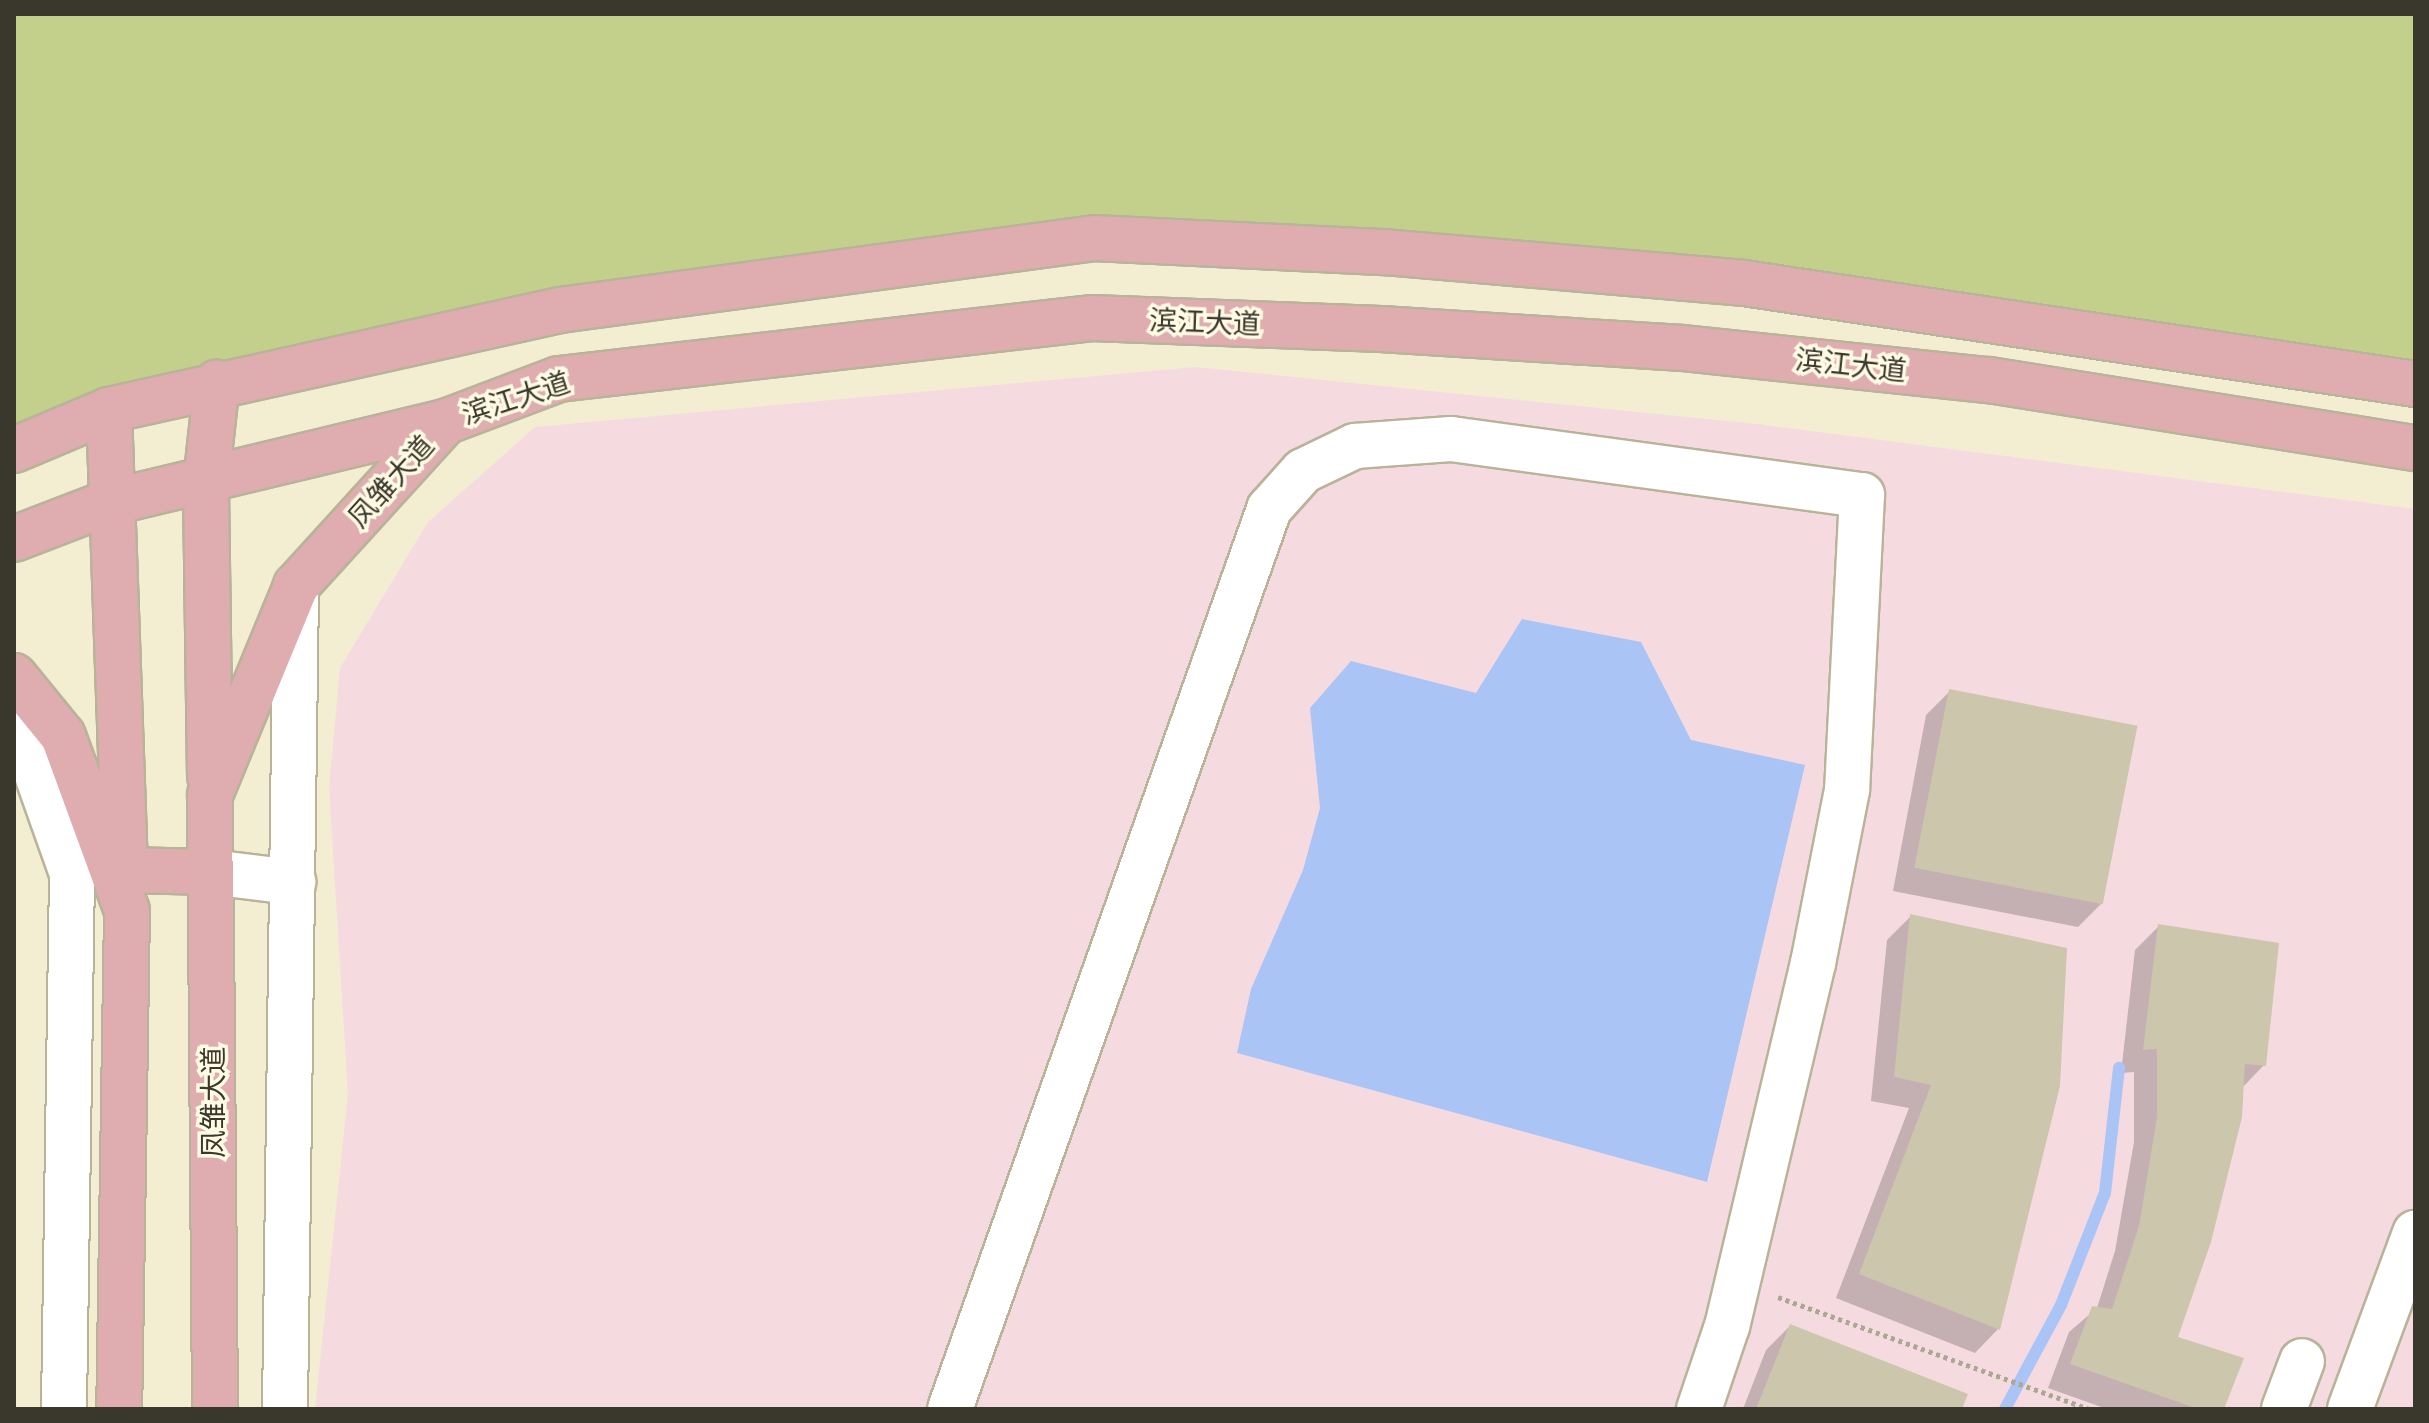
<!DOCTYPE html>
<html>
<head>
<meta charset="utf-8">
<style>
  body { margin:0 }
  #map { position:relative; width:2429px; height:1423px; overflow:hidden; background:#f3edd2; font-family:Cabin,"Noto Sans SC",sans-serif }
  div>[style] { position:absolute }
  .commercial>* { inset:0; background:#f5dbe0 }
  .green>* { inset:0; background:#c3d08c }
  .water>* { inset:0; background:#a9c4f5 }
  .shadow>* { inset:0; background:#0003 }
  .stream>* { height:12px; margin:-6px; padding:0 6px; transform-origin:6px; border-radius:6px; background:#a9c4f5 }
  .building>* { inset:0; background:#ccc6ac; transform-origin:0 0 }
  .path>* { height:5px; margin-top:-2.5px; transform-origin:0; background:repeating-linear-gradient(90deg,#aba792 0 4px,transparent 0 8px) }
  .roads { filter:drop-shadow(2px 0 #b8b399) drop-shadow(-2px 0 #b8b399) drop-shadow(0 2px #b8b399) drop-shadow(0 -2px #b8b399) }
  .minor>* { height:44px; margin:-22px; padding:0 22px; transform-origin:22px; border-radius:22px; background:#fff }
  .major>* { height:44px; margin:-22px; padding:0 22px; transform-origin:22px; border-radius:22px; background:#dfacb0 }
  span { translate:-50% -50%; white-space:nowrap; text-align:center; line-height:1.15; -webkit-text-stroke:7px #fffbe4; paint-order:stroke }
  .street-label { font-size:28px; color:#3a382d }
  .frame { position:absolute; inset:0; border:16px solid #3a382d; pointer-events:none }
</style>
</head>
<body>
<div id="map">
  <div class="commercial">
    <div style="clip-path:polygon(1195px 367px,1756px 424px,2415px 509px,2415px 1409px,315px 1409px,348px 1094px,329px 787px,340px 668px,428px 522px,535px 427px)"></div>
  </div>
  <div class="green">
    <div style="clip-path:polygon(14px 14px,2415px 14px,2415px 384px,1744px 283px,1095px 238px,560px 310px,14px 450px)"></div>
  </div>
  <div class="water">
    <div style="clip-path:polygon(1522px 619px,1641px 642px,1691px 740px,1805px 765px,1707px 1182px,1237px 1053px,1251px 989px,1303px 870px,1320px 808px,1310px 708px,1351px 661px,1476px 693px)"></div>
  </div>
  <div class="shadow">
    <div style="clip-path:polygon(1950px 691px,2102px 903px,2078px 927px,1893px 891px,1926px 715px)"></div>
    <div style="clip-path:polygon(1911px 916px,1998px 1329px,1975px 1353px,1836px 1298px,1909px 1108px,1871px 1101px,1887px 940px)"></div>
    <div style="clip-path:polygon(2159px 926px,2264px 1065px,2242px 1088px,2175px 1339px,2222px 1409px,2107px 1409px,2048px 1388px,2069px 1332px,2097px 1308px,2115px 1251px,2134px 1142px,2134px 1072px,2121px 1073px,2135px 950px)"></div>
    <div style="clip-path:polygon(1790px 1326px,1960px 1409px,1743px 1409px,1766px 1350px)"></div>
  </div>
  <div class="stream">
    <div style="left:2005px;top:1409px;width:118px;rotate:-61.7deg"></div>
    <div style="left:2061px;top:1305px;width:120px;rotate:-68.6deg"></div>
    <div style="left:2105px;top:1193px;width:126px;rotate:-83.6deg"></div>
  </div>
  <div class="building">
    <div style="left:1949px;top:689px;width:192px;height:182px;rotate:11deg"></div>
    <div style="clip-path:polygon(1910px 914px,2067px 948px,2060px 1086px,2000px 1330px,1859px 1274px,1931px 1085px,1894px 1077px)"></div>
    <div style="clip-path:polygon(2158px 924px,2279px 943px,2266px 1066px,2245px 1064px,2242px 1117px,2211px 1242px,2178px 1337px,2244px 1358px,2224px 1409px,2198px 1409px,2070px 1364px,2092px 1306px,2112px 1309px,2139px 1226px,2157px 1117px,2157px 1049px,2143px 1050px)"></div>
    <div style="clip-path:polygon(1790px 1324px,1968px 1394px,1962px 1409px,1756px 1409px)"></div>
  </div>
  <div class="path">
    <div style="left:1778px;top:1297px;width:331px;rotate:19.8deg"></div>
  </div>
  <div class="roads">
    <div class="minor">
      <div style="left:14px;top:710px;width:174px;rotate:70.5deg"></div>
      <div style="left:72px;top:874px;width:535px;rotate:90.86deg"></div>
      <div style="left:211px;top:872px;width:83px;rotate:7deg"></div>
      <div style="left:285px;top:1409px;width:823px;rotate:-89.23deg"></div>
      <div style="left:950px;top:1409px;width:955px;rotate:-70.48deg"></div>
      <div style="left:1269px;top:509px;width:51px;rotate:-48.2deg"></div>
      <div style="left:1303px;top:471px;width:58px;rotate:-25.7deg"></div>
      <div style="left:1355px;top:446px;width:96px;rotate:-4.2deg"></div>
      <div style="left:1451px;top:439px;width:415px;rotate:7.8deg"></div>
      <div style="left:1862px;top:495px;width:295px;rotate:92.9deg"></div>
      <div style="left:1847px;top:790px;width:176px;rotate:101.1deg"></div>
      <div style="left:1813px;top:963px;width:373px;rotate:103.3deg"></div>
      <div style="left:1727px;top:1326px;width:88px;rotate:108.6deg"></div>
      <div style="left:2284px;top:1409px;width:51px;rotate:-69.4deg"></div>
      <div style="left:2350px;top:1409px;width:188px;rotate:-69.7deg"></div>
    </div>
    <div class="major">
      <div style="left:109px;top:410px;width:458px;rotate:88deg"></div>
      <div style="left:14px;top:450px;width:103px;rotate:-22.8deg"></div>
      <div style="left:109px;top:410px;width:462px;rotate:-12.5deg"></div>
      <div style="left:560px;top:310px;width:540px;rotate:-7.66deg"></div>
      <div style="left:1095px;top:238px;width:289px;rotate:2.8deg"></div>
      <div style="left:1384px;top:252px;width:361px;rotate:4.9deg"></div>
      <div style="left:1744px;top:283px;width:679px;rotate:8.56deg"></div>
      <div style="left:14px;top:539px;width:101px;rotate:-21deg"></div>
      <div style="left:108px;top:503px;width:347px;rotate:-13.5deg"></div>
      <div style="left:445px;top:422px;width:122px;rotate:-20.7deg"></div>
      <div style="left:559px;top:379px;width:536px;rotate:-6.53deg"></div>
      <div style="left:1092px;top:318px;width:289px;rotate:2.2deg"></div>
      <div style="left:1381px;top:329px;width:302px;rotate:3.6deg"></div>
      <div style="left:1682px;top:348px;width:309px;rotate:6deg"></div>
      <div style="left:1989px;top:380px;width:431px;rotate:9.1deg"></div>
      <div style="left:14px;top:676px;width:77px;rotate:50.8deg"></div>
      <div style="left:63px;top:736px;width:186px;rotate:69.9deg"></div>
      <div style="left:127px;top:911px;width:498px;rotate:90.9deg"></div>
      <div style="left:210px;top:776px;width:294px;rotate:-90.8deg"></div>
      <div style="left:206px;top:482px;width:100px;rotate:-83.7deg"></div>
      <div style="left:125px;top:870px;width:86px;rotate:1.3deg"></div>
      <div style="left:215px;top:1409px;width:614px;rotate:-90.47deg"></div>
      <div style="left:210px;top:795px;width:226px;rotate:-67.6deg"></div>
      <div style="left:296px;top:586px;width:222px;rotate:-47.7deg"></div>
    </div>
  </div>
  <div class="street-label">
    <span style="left:1205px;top:322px;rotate:2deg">滨江大道</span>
    <span style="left:1851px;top:365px;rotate:6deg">滨江大道</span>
    <span style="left:516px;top:398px;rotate:-18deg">滨江大道</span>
    <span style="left:391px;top:481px;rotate:-48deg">凤雏大道</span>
    <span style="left:213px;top:1102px;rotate:-90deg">凤雏大道</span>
  </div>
  <div class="frame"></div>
</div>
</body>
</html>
